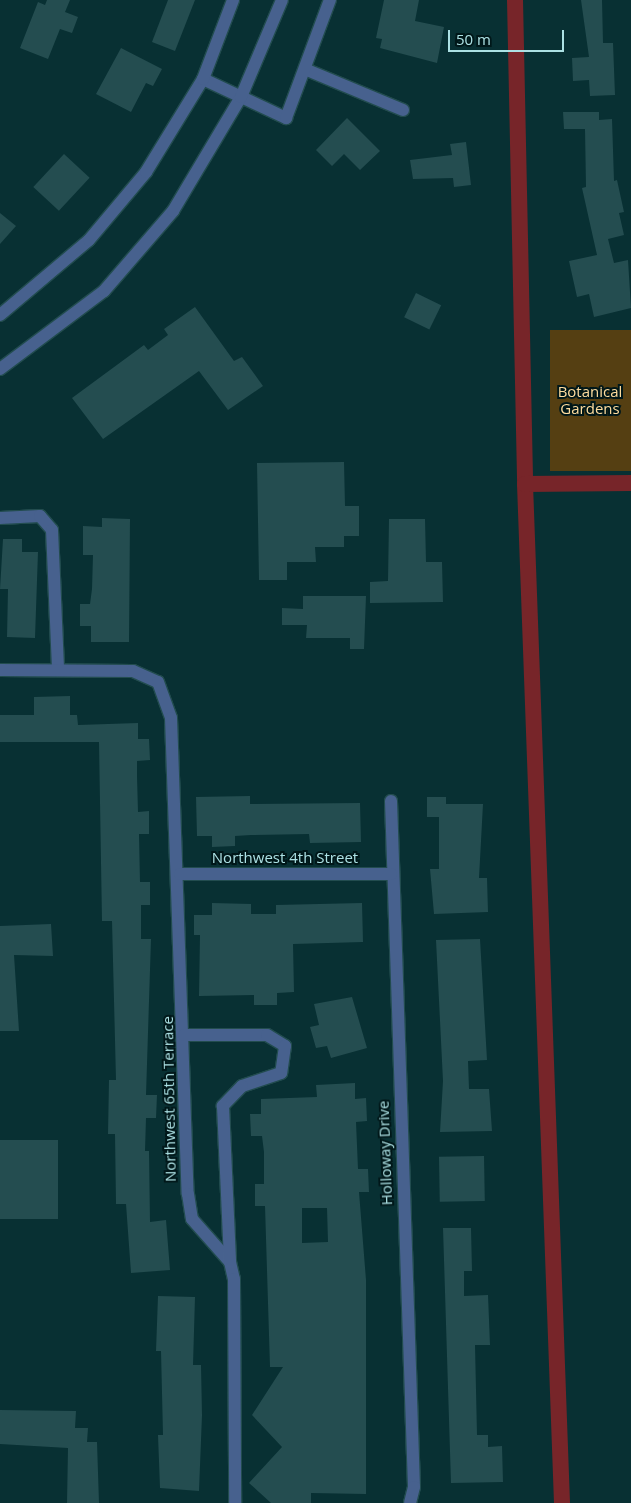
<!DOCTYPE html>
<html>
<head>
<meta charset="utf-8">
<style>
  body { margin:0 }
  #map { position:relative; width:631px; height:1503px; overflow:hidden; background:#083033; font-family:"Open Sans",sans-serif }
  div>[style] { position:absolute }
  .green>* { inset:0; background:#553f12; transform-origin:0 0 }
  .canal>* { height:16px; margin:-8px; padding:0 8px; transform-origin:8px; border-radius:8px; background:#772529 }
  .building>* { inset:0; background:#244d50; transform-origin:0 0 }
  .roads { filter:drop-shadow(1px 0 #224c4f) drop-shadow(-1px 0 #224c4f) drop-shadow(0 1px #224c4f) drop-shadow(0 -1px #224c4f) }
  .minor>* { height:12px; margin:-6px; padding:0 6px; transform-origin:6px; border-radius:6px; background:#47618e }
  .tertiary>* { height:12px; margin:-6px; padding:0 6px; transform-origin:6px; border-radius:6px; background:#47618e }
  span { translate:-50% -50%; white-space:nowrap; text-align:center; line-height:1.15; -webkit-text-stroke:4px #001719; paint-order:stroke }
  .park-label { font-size:15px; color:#fedc9e }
  .street-label { font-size:15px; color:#ace1e4 }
  .scale { position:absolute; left:448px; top:30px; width:116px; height:22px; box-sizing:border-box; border:2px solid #ace1e4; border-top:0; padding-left:6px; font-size:15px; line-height:18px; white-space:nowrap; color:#ace1e4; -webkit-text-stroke:4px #001719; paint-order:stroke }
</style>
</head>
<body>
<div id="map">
  <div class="green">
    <div style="left:550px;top:330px;width:81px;height:141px"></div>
  </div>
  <div class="canal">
    <div style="left:515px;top:0;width:484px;rotate:88.8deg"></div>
    <div style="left:525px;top:484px;width:1020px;rotate:87.92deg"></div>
    <div style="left:525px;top:484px;width:106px;rotate:-0.5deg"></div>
  </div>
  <div class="building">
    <div style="clip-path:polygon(47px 0,70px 0,65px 12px,78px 17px,72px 33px,60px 29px,48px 59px,20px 48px,38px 2px,45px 5px)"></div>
    <div style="clip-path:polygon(168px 0,195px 0,175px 51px,152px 42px)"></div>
    <div style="clip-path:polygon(384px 0,419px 0,415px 21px,444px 27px,437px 63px,380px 48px,382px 39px,376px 38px)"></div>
    <div style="clip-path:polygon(581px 0,602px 0,603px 43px,613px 43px,615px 95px,590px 96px,589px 80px,573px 81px,572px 58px,589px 57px)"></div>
    <div style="clip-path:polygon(121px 48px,162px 69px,153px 86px,146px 83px,131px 112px,96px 94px)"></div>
    <div style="clip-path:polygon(563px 112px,599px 112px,599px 120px,612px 119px,614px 181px,617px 180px,624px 212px,619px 213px,624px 235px,608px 239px,614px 263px,628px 260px,631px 308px,594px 317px,589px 294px,577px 297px,569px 261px,597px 255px,582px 188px,586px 187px,585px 129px,564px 129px)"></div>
    <div style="clip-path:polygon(347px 118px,380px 151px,360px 170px,344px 154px,332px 166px,316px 150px)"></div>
    <div style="clip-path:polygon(466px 142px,471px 185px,454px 187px,453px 178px,413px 179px,410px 160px,452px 155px,450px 144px)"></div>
    <div style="left:64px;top:154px;width:35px;height:45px;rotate:43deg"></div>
    <div style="clip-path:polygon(0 213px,16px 226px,0 244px)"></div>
    <div style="left:416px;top:293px;width:28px;height:27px;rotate:26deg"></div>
    <div style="clip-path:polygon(195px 307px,234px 361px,242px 357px,263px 386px,228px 410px,199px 371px,103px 439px,72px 398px,144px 345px,148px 350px,168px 335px,164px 329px)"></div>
    <div style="clip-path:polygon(344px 462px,345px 506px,359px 506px,359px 536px,344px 536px,344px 547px,315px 547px,316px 562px,287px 562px,287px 580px,259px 580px,257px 463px)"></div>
    <div style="clip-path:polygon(102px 518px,130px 519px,129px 642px,91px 642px,91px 626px,80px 626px,80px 604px,90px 604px,92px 589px,93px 555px,83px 555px,83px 526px,102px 527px)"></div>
    <div style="clip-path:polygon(389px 519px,425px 519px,426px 562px,442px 562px,443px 602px,370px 603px,370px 582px,388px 581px)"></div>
    <div style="clip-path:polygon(3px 539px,22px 539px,22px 552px,38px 552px,35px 638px,7px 637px,8px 589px,0 589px)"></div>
    <div style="clip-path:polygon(303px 596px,366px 596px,364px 649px,350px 649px,350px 638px,306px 638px,307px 625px,282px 625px,282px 608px,303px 609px)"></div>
    <div style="clip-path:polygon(70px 696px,70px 715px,77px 715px,78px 725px,138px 723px,138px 739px,149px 739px,150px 760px,137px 761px,137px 776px,138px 812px,149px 811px,149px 834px,139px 834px,140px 882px,150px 882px,150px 905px,141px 905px,141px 939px,151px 939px,146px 1095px,157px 1095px,156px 1118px,146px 1118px,145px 1151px,149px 1151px,150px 1222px,166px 1220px,170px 1270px,131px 1273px,126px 1204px,116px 1204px,115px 1134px,108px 1134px,109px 1080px,116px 1080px,112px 921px,102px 921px,99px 742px,0 742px,0 715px,34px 715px,34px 697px)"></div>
    <div style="clip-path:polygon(250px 796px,250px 804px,360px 803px,361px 842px,310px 843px,309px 834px,251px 835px,235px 836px,235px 846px,212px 847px,212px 836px,197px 836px,196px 797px)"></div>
    <div style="clip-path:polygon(427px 797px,446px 797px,446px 804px,483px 804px,479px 878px,487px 878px,488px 912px,434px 914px,430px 869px,439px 869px,439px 817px,427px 817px)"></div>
    <div style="clip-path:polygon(212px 903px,251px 904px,251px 914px,276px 914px,276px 905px,362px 903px,363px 942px,293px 944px,294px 992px,277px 993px,277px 1005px,254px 1005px,254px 995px,199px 996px,200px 935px,194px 935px,194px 915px,212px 915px)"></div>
    <div style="clip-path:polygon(51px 924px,53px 956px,14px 955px,19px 1031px,0 1031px,0 926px)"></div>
    <div style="clip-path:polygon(480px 939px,487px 1060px,468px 1061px,469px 1089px,489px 1089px,492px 1131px,440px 1132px,443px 1081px,436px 940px)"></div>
    <div style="clip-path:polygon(352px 997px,367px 1048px,331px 1058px,327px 1046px,316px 1048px,310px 1027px,319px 1025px,314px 1004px)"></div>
    <div style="clip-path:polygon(evenodd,355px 1083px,355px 1099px,366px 1098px,367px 1121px,356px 1122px,358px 1169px,368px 1169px,369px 1192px,359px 1192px,366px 1280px,366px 1494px,311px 1493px,311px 1503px,271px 1503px,249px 1483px,282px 1447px,252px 1415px,283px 1367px,270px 1367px,265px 1206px,255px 1206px,255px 1184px,264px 1184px,264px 1152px,262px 1136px,251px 1136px,250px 1114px,261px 1114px,261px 1099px,317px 1097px,316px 1085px,355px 1083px,302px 1208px,327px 1208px,328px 1242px,302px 1243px,302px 1208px)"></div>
    <div style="left:0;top:1140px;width:58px;height:79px"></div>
    <div style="left:484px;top:1156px;width:45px;height:45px;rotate:89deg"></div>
    <div style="clip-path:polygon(443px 1228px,471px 1228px,472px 1271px,464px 1271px,464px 1296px,488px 1295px,490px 1345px,475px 1345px,477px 1435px,488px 1435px,488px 1447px,502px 1446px,503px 1482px,451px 1483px)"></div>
    <div style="clip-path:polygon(158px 1296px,195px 1297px,193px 1365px,201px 1365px,202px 1415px,199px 1491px,160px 1488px,158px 1435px,163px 1435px,161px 1351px,156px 1351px)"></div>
    <div style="clip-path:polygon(0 1410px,76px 1411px,75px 1428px,88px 1428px,87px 1442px,97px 1442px,99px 1503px,67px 1503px,68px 1448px,0 1444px)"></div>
  </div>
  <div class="roads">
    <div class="minor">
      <div style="left:307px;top:70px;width:104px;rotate:22.6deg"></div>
      <div style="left:203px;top:79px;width:92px;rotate:25.2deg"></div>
      <div style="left:286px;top:118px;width:126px;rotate:-69.6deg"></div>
      <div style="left:0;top:315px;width:116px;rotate:-40.1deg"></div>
      <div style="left:89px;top:240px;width:89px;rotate:-50deg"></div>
      <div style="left:146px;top:172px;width:109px;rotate:-58.5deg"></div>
      <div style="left:203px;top:79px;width:85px;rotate:-69.2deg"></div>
      <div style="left:0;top:518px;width:40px;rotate:-2.9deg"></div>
      <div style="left:40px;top:516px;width:18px;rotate:49deg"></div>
      <div style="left:52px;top:530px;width:140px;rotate:87.5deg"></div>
      <div style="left:0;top:670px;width:133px;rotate:0.4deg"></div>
      <div style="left:133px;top:671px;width:27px;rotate:24deg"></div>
      <div style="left:158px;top:682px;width:38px;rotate:70deg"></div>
      <div style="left:171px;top:718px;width:476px;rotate:88deg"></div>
      <div style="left:188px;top:1194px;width:25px;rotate:81deg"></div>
      <div style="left:192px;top:1219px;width:57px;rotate:48.5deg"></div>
      <div style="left:230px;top:1262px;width:17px;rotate:77deg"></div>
      <div style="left:234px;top:1279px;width:224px;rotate:89.7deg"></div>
      <div style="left:391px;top:801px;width:686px;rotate:88.08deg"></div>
      <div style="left:414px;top:1487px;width:16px;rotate:104deg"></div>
      <div style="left:180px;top:874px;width:211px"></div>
      <div style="left:184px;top:1035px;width:83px"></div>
      <div style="left:267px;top:1035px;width:21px;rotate:31deg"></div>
      <div style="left:285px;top:1046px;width:27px;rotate:98deg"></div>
      <div style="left:281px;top:1073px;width:41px;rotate:161.6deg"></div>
      <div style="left:242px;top:1086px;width:28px;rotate:134deg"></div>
      <div style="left:223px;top:1106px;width:156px;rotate:87.4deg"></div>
    </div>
    <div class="tertiary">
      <div style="left:0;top:369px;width:130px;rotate:-36.9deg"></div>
      <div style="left:104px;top:291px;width:106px;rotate:-49.2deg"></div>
      <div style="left:173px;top:211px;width:133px;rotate:-59.2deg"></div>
      <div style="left:241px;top:97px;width:105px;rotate:-67.1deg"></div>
    </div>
  </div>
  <div class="park-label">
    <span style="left:590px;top:400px">Botanical<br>Gardens</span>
  </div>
  <div class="street-label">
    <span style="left:285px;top:858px">Northwest 4th Street</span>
    <span style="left:169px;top:1099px;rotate:-91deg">Northwest 65th Terrace</span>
    <span style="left:385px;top:1153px;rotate:-92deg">Holloway Drive</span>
  </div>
  <div class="scale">50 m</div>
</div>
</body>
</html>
